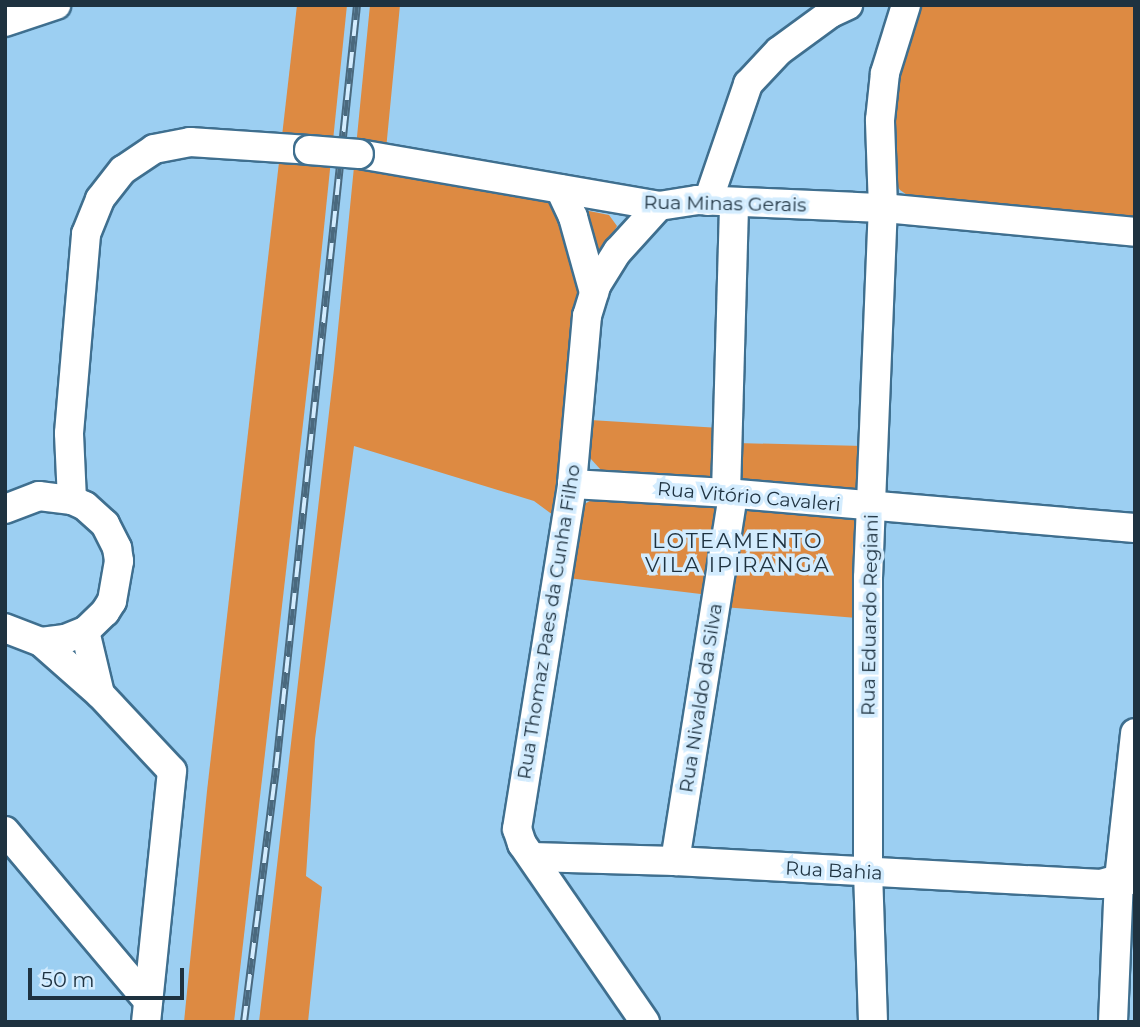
<!DOCTYPE html>
<html>
<head>
<meta charset="utf-8">
<style>
  body { margin:0 }
  #map { position:relative; width:1140px; height:1027px; overflow:hidden; background:#9ccff2; font-family:Montserrat,sans-serif }
  div>[style] { position:absolute }
  .green>* { inset:0; background:#dd8a42 }
  .roads { filter:drop-shadow(2px 0 #3f6f8f) drop-shadow(-2px 0 #3f6f8f) drop-shadow(0 2px #3f6f8f) drop-shadow(0 -2px #3f6f8f) }
  .minor>* { height:28px; margin:-14px; padding:0 14px; transform-origin:14px; border-radius:14px; background:#fff }
  .rail>* { height:8px; margin-top:-4px; transform-origin:0; background:repeating-linear-gradient(90deg,#d3ecfe 0 16px,#4a697e 0 32px); box-sizing:border-box; border-block:2px solid #4a697e }
  .bridges { filter:drop-shadow(2px 0 #3f6f8f) drop-shadow(-2px 0 #3f6f8f) drop-shadow(0 2px #3f6f8f) drop-shadow(0 -2px #3f6f8f) }
  .minor-bridge>* { height:28px; margin:-14px; padding:0 14px; transform-origin:14px; border-radius:14px; background:#fff }
  span { translate:-50% -50%; white-space:nowrap; text-align:center; line-height:1.15; -webkit-text-stroke:7px #d3ecfe; paint-order:stroke }
  .street-label { font-size:19px; color:#1e3240 }
  .neighbourhood-label { font-size:21px; color:#1e3240; letter-spacing:2px }
  .frame { position:absolute; inset:0; border:7px solid #1e3240; pointer-events:none }
  .scale { position:absolute; left:28px; top:968px; width:156px; height:32px; box-sizing:border-box; border:4px solid #1e3240; border-top:0; padding-left:9px; font-size:21px; line-height:24px; white-space:nowrap; color:#1e3240; -webkit-text-stroke:5px #d3ecfe; paint-order:stroke }
</style>
</head>
<body>
<div id="map">
  <div class="green">
    <div style="clip-path:polygon(297px 5px,347px 5px,310px 363px,234px 1022px,184px 1022px,207px 791px)"></div>
    <div style="clip-path:polygon(370px 5px,400px 5px,384px 170px,609px 215px,617px 226px,595px 265px,571px 338px,553px 515px,534px 501px,354px 446px,315px 739px,306px 876px,322px 887px,308px 1022px,259px 1022px,334px 369px)"></div>
    <div style="clip-path:polygon(919px 5px,1135px 5px,1135px 219px,910px 197px,900px 190px,896px 184px,893px 121px,897px 75px)"></div>
    <div style="clip-path:polygon(590px 420px,720px 428px,714px 475px,705px 479px,601px 470px,590px 458px,588px 450px)"></div>
    <div style="clip-path:polygon(736px 443px,864px 446px,858px 488px,854px 490px,743px 481px,739px 478px)"></div>
    <div style="clip-path:polygon(595px 498px,714px 506px,718px 509px,709px 595px,568px 578px,581px 506px)"></div>
    <div style="clip-path:polygon(747px 508px,852px 517px,856px 520px,858px 525px,857px 618px,723px 607px,743px 511px)"></div>
  </div>
  <div class="roads">
    <div class="minor">
      <div style="left:5px;top:22px;width:54px;rotate:-18.4deg"></div>
      <div style="left:359px;top:154px;width:304px;rotate:9.8deg"></div>
      <div style="left:659px;top:206px;width:38px;rotate:-9deg"></div>
      <div style="left:697px;top:200px;width:186px;rotate:2.5deg"></div>
      <div style="left:883px;top:208px;width:253px;rotate:5.4deg"></div>
      <div style="left:560px;top:189px;width:31px;rotate:65deg"></div>
      <div style="left:573px;top:217px;width:78px;rotate:74.4deg"></div>
      <div style="left:708px;top:201px;width:124px;rotate:-71.1deg"></div>
      <div style="left:748px;top:84px;width:45px;rotate:-46.8deg"></div>
      <div style="left:779px;top:51px;width:64px;rotate:-36.2deg"></div>
      <div style="left:831px;top:13px;width:19px;rotate:-25deg"></div>
      <div style="left:572px;top:484px;width:154px;rotate:3.3deg"></div>
      <div style="left:726px;top:493px;width:410px;rotate:4.9deg"></div>
      <div style="left:726px;top:493px;width:291px;rotate:-88.4deg"></div>
      <div style="left:72px;top:500px;width:67px;rotate:-92.6deg"></div>
      <div style="left:69px;top:433px;width:200px;rotate:-85.1deg"></div>
      <div style="left:86px;top:234px;width:38px;rotate:-68deg"></div>
      <div style="left:100px;top:199px;width:37px;rotate:-52deg"></div>
      <div style="left:123px;top:170px;width:37px;rotate:-34deg"></div>
      <div style="left:154px;top:149px;width:37px;rotate:-11deg"></div>
      <div style="left:190px;top:142px;width:119px;rotate:3.8deg"></div>
      <div style="left:5px;top:509px;width:36px;rotate:-21deg"></div>
      <div style="left:39px;top:496px;width:33px;rotate:7deg"></div>
      <div style="left:72px;top:500px;width:14px;rotate:25deg"></div>
      <div style="left:85px;top:506px;width:27px;rotate:42deg"></div>
      <div style="left:105px;top:524px;width:27px;rotate:63deg"></div>
      <div style="left:117px;top:548px;width:13px;rotate:81deg"></div>
      <div style="left:119px;top:561px;width:41px;rotate:99.9deg"></div>
      <div style="left:112px;top:601px;width:13px;rotate:122deg"></div>
      <div style="left:105px;top:612px;width:28px;rotate:136deg"></div>
      <div style="left:85px;top:631px;width:22px;rotate:158deg"></div>
      <div style="left:65px;top:639px;width:24px;rotate:173deg"></div>
      <div style="left:41px;top:642px;width:39px;rotate:-159deg"></div>
      <div style="left:85px;top:631px;width:65px;rotate:76.6deg"></div>
      <div style="left:41px;top:642px;width:79px;rotate:41.4deg"></div>
      <div style="left:100px;top:694px;width:105px;rotate:46.9deg"></div>
      <div style="left:172px;top:771px;width:252px;rotate:95.9deg"></div>
      <div style="left:5px;top:831px;width:222px;rotate:49.9deg"></div>
      <div style="left:532px;top:857px;width:143px;rotate:1.6deg"></div>
      <div style="left:675px;top:861px;width:427px;rotate:3.1deg"></div>
      <div style="left:1101px;top:884px;width:19px;rotate:-16deg"></div>
      <div style="left:1119px;top:879px;width:16px;rotate:4deg"></div>
      <div style="left:675px;top:861px;width:372px;rotate:-81deg"></div>
      <div style="left:645px;top:1022px;width:216px;rotate:-124.6deg"></div>
      <div style="left:522px;top:844px;width:16px;rotate:-108deg"></div>
      <div style="left:517px;top:829px;width:349px;rotate:-80.9deg"></div>
      <div style="left:572px;top:484px;width:169px;rotate:-84.9deg"></div>
      <div style="left:587px;top:316px;width:34px;rotate:-73deg"></div>
      <div style="left:597px;top:284px;width:39px;rotate:-58deg"></div>
      <div style="left:618px;top:251px;width:61px;rotate:-47.7deg"></div>
      <div style="left:873px;top:1022px;width:149px;rotate:-91.9deg"></div>
      <div style="left:868px;top:873px;width:295px;rotate:-90deg"></div>
      <div style="left:868px;top:578px;width:370px;rotate:-87.7deg"></div>
      <div style="left:883px;top:208px;width:88px;rotate:-92deg"></div>
      <div style="left:880px;top:120px;width:47px;rotate:-83.9deg"></div>
      <div style="left:885px;top:73px;width:71px;rotate:-72.8deg"></div>
      <div style="left:1113px;top:1022px;width:143px;rotate:-87.6deg"></div>
      <div style="left:1119px;top:879px;width:147px;rotate:-83.7deg"></div>
    </div>
  </div>
  <div class="rail">
    <div style="left:244px;top:1022px;width:256px;rotate:-82.8deg"></div>
    <div style="left:276px;top:768px;width:767px;rotate:-83.94deg"></div>
  </div>
  <div class="bridges">
    <div class="minor-bridge">
      <div style="left:309px;top:150px;width:50px;rotate:4.6deg"></div>
    </div>
  </div>
  <div class="street-label">
    <span style="left:725px;top:204px;rotate:1deg">Rua Minas Gerais</span>
    <span style="left:749px;top:497px;rotate:5deg">Rua Vitório Cavaleri</span>
    <span style="left:870px;top:615px;rotate:-89deg">Rua Eduardo Regiani</span>
    <span style="left:549px;top:622px;rotate:-81deg">Rua Thomaz Paes da Cunha Filho</span>
    <span style="left:701px;top:698px;rotate:-81deg">Rua Nivaldo da Silva</span>
    <span style="left:834px;top:871px;rotate:3deg">Rua Bahia</span>
  </div>
  <div class="neighbourhood-label">
    <span style="left:738px;top:553px">LOTEAMENTO<br>VILA IPIRANGA</span>
  </div>
  <div class="frame"></div>
  <div class="scale">50 m</div>
</div>
</body>
</html>
